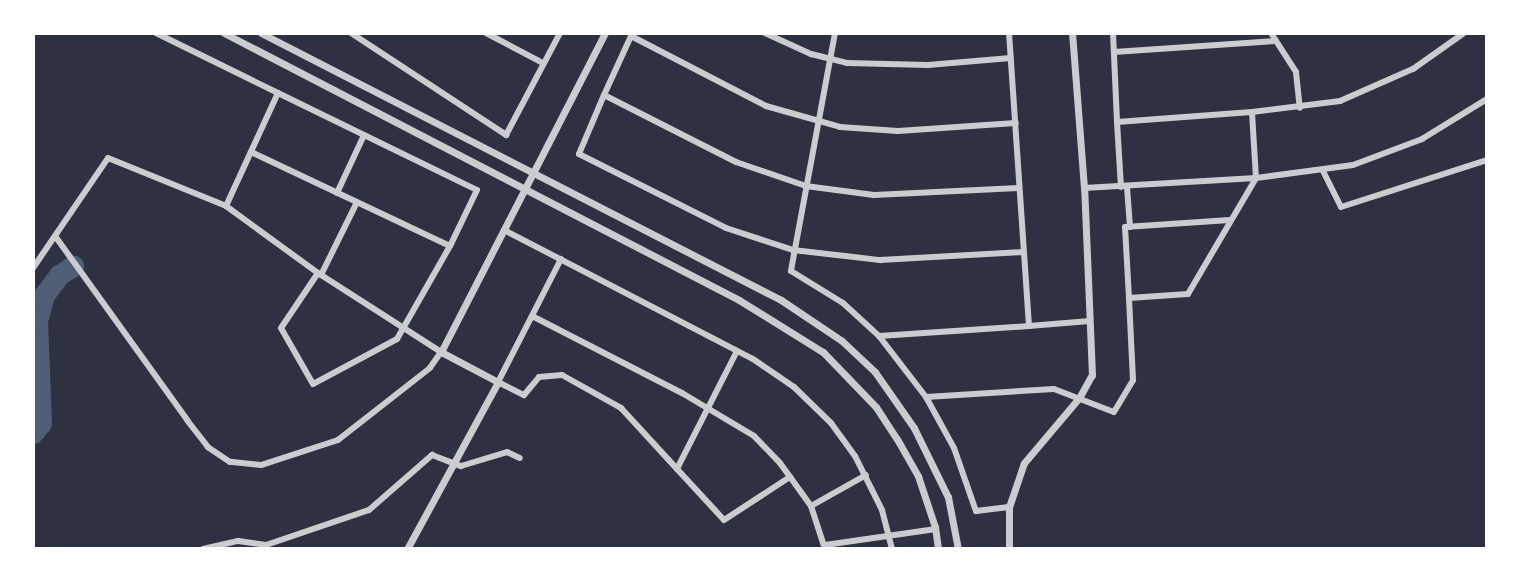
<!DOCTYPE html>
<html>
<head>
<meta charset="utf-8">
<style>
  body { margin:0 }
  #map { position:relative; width:1520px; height:582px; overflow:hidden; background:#2d3142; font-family:Lato,sans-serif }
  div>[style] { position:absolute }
  .river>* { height:21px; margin:-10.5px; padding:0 10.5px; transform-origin:10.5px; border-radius:10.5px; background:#4f5d75 }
  .minor>* { height:6px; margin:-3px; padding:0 3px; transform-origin:3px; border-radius:3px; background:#caccd0 }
  .tertiary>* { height:7px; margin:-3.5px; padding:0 3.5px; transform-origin:3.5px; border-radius:3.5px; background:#caccd0 }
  span { translate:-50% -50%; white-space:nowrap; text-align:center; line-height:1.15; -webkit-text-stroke:5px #fff; paint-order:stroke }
  .frame { position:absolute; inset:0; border:35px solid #fff; pointer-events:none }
</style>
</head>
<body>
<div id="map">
  <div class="river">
    <div style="left:33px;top:433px;width:13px;rotate:-51deg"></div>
    <div style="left:41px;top:423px;width:102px;rotate:-92.2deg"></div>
    <div style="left:37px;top:321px;width:27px;rotate:-75deg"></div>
    <div style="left:44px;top:295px;width:25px;rotate:-53deg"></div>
    <div style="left:59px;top:275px;width:17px;rotate:-33deg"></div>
  </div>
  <div class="minor">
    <div style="left:156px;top:33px;width:136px;rotate:26.2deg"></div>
    <div style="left:351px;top:33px;width:186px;rotate:33.3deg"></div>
    <div style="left:506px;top:135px;width:115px;rotate:-62.1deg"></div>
    <div style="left:486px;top:33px;width:64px;rotate:27.8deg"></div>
    <div style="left:765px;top:33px;width:51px;rotate:24.5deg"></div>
    <div style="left:811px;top:54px;width:37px;rotate:14deg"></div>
    <div style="left:847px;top:63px;width:81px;rotate:1.4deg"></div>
    <div style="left:928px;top:65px;width:83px;rotate:-4.8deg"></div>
    <div style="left:835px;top:33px;width:242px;rotate:100.5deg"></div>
    <div style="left:791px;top:271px;width:61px;rotate:31.6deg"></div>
    <div style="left:843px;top:303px;width:49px;rotate:42.5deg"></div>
    <div style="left:879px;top:336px;width:77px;rotate:52.4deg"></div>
    <div style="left:926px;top:397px;width:58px;rotate:61.2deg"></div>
    <div style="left:954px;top:448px;width:67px;rotate:70.8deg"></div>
    <div style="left:976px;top:511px;width:33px;rotate:-7deg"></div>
    <div style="left:1113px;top:33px;width:89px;rotate:87.4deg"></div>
    <div style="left:1117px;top:122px;width:135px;rotate:-4.2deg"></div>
    <div style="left:1252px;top:112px;width:89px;rotate:-7.1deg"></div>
    <div style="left:1340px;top:101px;width:80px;rotate:-23.7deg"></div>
    <div style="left:1413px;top:69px;width:62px;rotate:-35.2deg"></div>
    <div style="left:1271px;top:33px;width:46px;rotate:57.3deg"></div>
    <div style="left:1296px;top:72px;width:36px;rotate:84deg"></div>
    <div style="left:1114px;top:52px;width:162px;rotate:-3.9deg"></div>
    <div style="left:604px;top:95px;width:65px;rotate:-65.4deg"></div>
    <div style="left:631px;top:36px;width:152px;rotate:27.4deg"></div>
    <div style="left:766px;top:106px;width:77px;rotate:15.8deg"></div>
    <div style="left:840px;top:127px;width:58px;rotate:3.9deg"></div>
    <div style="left:898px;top:131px;width:118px;rotate:-3.9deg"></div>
    <div style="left:1117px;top:122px;width:65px;rotate:86.5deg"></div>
    <div style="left:251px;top:152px;width:220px;rotate:25.3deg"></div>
    <div style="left:1323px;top:171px;width:40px;rotate:63.4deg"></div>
    <div style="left:1341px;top:207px;width:153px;rotate:-17.8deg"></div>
    <div style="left:1127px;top:187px;width:40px;rotate:85.7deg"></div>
    <div style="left:1019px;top:188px;width:145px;rotate:177.2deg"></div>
    <div style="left:874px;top:195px;width:69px;rotate:-172.5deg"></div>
    <div style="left:806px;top:186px;width:74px;rotate:-161.1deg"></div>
    <div style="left:736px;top:162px;width:148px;rotate:-153.1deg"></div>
    <div style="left:604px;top:95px;width:64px;rotate:113deg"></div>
    <div style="left:579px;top:154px;width:165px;rotate:26.7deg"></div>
    <div style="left:726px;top:228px;width:71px;rotate:18.2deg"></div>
    <div style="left:793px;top:250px;width:88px;rotate:6.6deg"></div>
    <div style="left:880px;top:260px;width:143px;rotate:-3.2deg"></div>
    <div style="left:1084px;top:188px;width:172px;rotate:-3.3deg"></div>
    <div style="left:1256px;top:178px;width:98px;rotate:-7.6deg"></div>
    <div style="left:1353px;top:165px;width:74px;rotate:-20.6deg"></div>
    <div style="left:1422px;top:139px;width:76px;rotate:-31.6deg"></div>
    <div style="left:337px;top:193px;width:64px;rotate:-65deg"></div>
    <div style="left:226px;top:206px;width:124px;rotate:-65.3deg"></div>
    <div style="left:278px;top:93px;width:221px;rotate:26deg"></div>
    <div style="left:477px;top:190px;width:62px;rotate:115.7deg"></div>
    <div style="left:450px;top:246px;width:107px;rotate:119.7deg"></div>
    <div style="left:397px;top:339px;width:95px;rotate:151.8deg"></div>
    <div style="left:313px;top:384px;width:64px;rotate:-119.7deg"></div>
    <div style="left:281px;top:328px;width:66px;rotate:-56.1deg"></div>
    <div style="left:504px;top:230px;width:280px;rotate:27.4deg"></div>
    <div style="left:753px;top:359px;width:50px;rotate:34.3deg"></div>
    <div style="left:794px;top:387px;width:52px;rotate:44.2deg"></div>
    <div style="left:831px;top:423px;width:41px;rotate:54deg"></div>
    <div style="left:855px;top:456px;width:60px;rotate:63.4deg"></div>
    <div style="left:882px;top:510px;width:40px;rotate:75.6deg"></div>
    <div style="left:561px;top:259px;width:138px;rotate:117.1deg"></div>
    <div style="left:498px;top:382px;width:29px;rotate:27deg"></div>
    <div style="left:524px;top:395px;width:23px;rotate:-50deg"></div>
    <div style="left:539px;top:377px;width:23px;rotate:-5deg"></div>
    <div style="left:562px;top:375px;width:68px;rotate:29.2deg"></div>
    <div style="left:621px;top:408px;width:83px;rotate:47.4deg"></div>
    <div style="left:33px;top:268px;width:133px;rotate:-55.7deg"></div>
    <div style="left:108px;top:158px;width:127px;rotate:22.1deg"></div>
    <div style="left:226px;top:206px;width:114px;rotate:36.1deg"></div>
    <div style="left:318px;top:273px;width:146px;rotate:32.7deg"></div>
    <div style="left:441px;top:352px;width:19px;rotate:125deg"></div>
    <div style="left:430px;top:368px;width:117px;rotate:142deg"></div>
    <div style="left:338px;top:440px;width:81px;rotate:162deg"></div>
    <div style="left:261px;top:465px;width:31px;rotate:-174deg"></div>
    <div style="left:230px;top:462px;width:27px;rotate:-146deg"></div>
    <div style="left:208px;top:447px;width:33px;rotate:-128deg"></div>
    <div style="left:188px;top:421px;width:226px;rotate:-125.7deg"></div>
    <div style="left:321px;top:275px;width:81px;rotate:-63.7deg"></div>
    <div style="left:1129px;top:298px;width:71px;rotate:-93.2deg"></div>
    <div style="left:1125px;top:227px;width:105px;rotate:-3.8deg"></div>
    <div style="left:532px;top:316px;width:169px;rotate:27.2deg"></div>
    <div style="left:682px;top:393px;width:84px;rotate:30.8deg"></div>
    <div style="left:754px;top:436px;width:37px;rotate:46deg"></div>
    <div style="left:780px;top:463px;width:53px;rotate:54.2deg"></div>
    <div style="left:811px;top:506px;width:45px;rotate:72deg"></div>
    <div style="left:1029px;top:326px;width:61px;rotate:-4.7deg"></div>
    <div style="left:879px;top:336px;width:150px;rotate:-3.8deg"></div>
    <div style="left:1029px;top:326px;width:294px;rotate:-93.9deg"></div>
    <div style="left:737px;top:351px;width:132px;rotate:117deg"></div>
    <div style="left:677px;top:469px;width:69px;rotate:47.3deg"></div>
    <div style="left:724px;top:520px;width:79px;rotate:-33.1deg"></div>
    <div style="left:926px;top:397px;width:128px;rotate:-3.6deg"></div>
    <div style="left:1054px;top:389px;width:64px;rotate:21deg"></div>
    <div style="left:1114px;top:412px;width:37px;rotate:-59deg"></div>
    <div style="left:1133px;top:380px;width:82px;rotate:-92.8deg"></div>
    <div style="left:1129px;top:298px;width:59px;rotate:-3.9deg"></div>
    <div style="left:1188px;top:294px;width:134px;rotate:-59.6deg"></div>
    <div style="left:1256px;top:178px;width:66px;rotate:-93.5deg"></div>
    <div style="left:811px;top:506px;width:63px;rotate:-29.4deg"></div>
    <div style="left:825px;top:545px;width:112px;rotate:-8.2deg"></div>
    <div style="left:203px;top:549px;width:36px;rotate:-13deg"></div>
    <div style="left:238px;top:541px;width:28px;rotate:8deg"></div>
    <div style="left:266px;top:545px;width:109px;rotate:-18.8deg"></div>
    <div style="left:369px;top:510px;width:84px;rotate:-41.1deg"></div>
    <div style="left:432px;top:455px;width:31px;rotate:21deg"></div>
    <div style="left:461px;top:466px;width:48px;rotate:-16.9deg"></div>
    <div style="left:507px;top:452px;width:14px;rotate:25deg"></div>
  </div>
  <div class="tertiary">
    <div style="left:224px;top:33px;width:580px;rotate:27.4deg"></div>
    <div style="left:739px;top:300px;width:99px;rotate:31.8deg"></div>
    <div style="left:823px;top:352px;width:76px;rotate:46.1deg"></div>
    <div style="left:876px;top:407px;width:38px;rotate:57deg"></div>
    <div style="left:897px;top:439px;width:43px;rotate:60.4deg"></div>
    <div style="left:918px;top:476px;width:54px;rotate:71.6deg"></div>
    <div style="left:935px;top:527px;width:22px;rotate:82deg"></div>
    <div style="left:261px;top:33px;width:585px;rotate:27.18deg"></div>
    <div style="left:781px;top:300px;width:73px;rotate:33.9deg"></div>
    <div style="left:842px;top:341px;width:45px;rotate:43.2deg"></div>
    <div style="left:875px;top:372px;width:68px;rotate:55.1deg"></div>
    <div style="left:914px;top:428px;width:77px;rotate:63.8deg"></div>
    <div style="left:948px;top:497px;width:53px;rotate:79.1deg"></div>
    <div style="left:407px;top:549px;width:190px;rotate:-61.4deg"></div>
    <div style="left:498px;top:382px;width:64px;rotate:-152.2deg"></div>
    <div style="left:441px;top:352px;width:359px;rotate:-62.8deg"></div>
    <div style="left:1009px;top:549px;width:42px;rotate:-90deg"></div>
    <div style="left:1009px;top:507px;width:46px;rotate:-71.2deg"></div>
    <div style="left:1024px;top:463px;width:85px;rotate:-49.8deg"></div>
    <div style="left:1079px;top:398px;width:26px;rotate:-61deg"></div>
    <div style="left:1092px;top:375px;width:187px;rotate:-92.4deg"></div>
    <div style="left:1084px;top:188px;width:155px;rotate:-94.4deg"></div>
  </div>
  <div class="frame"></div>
</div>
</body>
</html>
